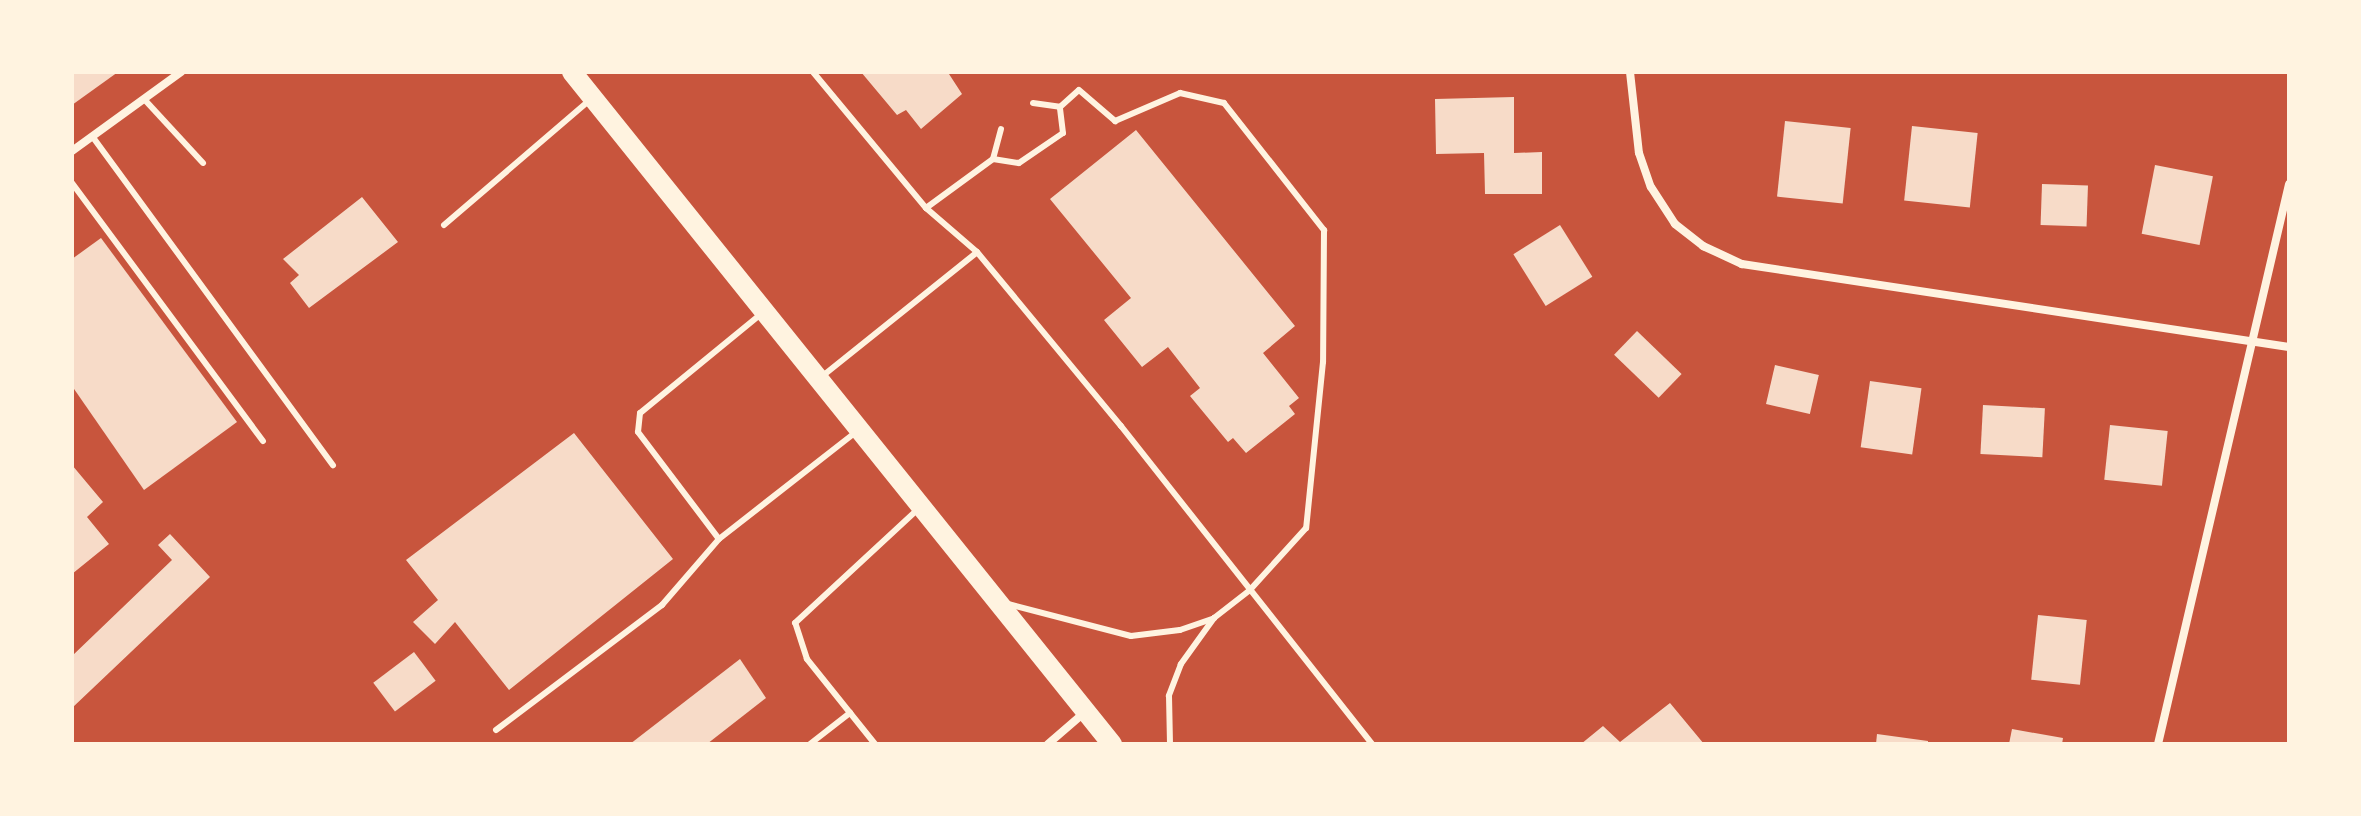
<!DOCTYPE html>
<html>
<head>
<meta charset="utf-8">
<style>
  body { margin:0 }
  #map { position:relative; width:2361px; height:816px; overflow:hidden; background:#c8553d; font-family:"Titillium Web",sans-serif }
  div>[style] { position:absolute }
  .building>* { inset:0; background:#f7dbc8; transform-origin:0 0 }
  .service>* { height:6px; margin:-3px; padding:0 3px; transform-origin:3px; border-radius:3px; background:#fff3e0 }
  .minor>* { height:8px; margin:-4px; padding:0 4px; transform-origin:4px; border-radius:4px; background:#fff3e0 }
  .primary>* { height:20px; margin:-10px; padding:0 10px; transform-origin:10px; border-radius:10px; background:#fff3e0 }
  span { translate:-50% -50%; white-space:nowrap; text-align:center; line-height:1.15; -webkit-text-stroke:8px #fff3e0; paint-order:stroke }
  .frame { position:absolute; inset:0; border:74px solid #fff3e0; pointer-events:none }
</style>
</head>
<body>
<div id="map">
  <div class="building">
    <div style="clip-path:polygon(72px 72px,118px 72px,72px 105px)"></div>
    <div style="clip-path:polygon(861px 72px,951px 72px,949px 74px,962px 94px,921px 129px,906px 110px,897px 115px)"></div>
    <div style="clip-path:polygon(1514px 97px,1514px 153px,1542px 152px,1542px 194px,1485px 194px,1484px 153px,1436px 154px,1435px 99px)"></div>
    <div style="left:1785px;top:121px;width:66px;height:76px;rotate:6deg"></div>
    <div style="left:1912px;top:126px;width:66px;height:75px;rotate:6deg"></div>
    <div style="clip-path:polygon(1136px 130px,1295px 326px,1263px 353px,1299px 398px,1289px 406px,1295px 414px,1246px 453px,1233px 438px,1228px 442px,1190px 396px,1200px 388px,1168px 347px,1142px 367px,1104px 320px,1131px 298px,1050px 199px)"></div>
    <div style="left:2155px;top:165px;width:59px;height:70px;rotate:11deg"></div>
    <div style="left:2042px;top:184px;width:46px;height:41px;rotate:2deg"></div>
    <div style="clip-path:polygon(362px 197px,398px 242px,309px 308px,290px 283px,299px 275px,283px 259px)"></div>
    <div style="left:1560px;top:225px;width:61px;height:55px;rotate:58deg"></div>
    <div style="clip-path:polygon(101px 238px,237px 422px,144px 490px,72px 386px,72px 259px)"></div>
    <div style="left:1637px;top:331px;width:62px;height:33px;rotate:44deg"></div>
    <div style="left:1775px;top:365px;width:45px;height:40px;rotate:13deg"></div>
    <div style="left:1870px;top:381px;width:52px;height:67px;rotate:8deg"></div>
    <div style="left:1983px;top:405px;width:62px;height:49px;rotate:3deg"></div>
    <div style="left:2110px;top:425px;width:58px;height:55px;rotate:6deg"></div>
    <div style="clip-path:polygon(574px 433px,673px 559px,509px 690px,455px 622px,435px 644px,413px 622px,438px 600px,406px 560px)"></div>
    <div style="clip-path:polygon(72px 465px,103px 502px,87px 517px,109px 544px,72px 574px)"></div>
    <div style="clip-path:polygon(170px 534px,210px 577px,72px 708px,72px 656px,172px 560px,158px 545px)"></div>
    <div style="left:2038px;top:615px;width:49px;height:65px;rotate:6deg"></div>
    <div style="left:414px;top:652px;width:36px;height:51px;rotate:53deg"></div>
    <div style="clip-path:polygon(740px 659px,766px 698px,707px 744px,630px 744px)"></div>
    <div style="clip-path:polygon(1670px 703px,1704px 744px,1581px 744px,1603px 726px,1620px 742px)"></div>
    <div style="clip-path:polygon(2012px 729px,2063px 738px,2062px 744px,2009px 744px)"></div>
    <div style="clip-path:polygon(1877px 734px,1928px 741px,1928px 744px,1876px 744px)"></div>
  </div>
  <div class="service">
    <div style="left:813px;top:72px;width:177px;rotate:50.3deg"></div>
    <div style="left:926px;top:208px;width:67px;rotate:40.8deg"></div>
    <div style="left:977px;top:252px;width:226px;rotate:50.4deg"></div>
    <div style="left:1121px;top:426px;width:405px;rotate:51.7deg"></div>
    <div style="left:144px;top:99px;width:87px;rotate:47.3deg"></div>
    <div style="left:1033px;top:103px;width:27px;rotate:8deg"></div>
    <div style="left:1060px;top:107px;width:25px;rotate:-42deg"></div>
    <div style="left:1079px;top:90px;width:48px;rotate:40.7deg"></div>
    <div style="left:1115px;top:121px;width:71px;rotate:-23.3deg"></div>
    <div style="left:1180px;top:93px;width:45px;rotate:12.8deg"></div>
    <div style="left:1224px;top:103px;width:162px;rotate:51.8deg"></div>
    <div style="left:1324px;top:230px;width:132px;rotate:90.4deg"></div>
    <div style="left:1323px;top:362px;width:167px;rotate:95.8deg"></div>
    <div style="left:1306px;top:528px;width:84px;rotate:132.1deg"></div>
    <div style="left:1250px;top:590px;width:46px;rotate:142.1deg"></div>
    <div style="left:1214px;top:618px;width:57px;rotate:125.7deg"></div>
    <div style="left:1181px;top:664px;width:34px;rotate:111deg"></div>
    <div style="left:1169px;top:696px;width:48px;rotate:88.8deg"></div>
    <div style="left:92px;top:136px;width:408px;rotate:53.8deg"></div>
    <div style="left:993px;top:159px;width:26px;rotate:9deg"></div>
    <div style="left:1019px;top:163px;width:53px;rotate:-34.3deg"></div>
    <div style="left:1063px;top:133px;width:26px;rotate:-97deg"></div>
    <div style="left:72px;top:183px;width:321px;rotate:53.5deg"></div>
    <div style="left:926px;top:208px;width:83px;rotate:-36.2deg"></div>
    <div style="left:993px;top:159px;width:31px;rotate:-75deg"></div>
    <div style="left:444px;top:225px;width:192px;rotate:-40.6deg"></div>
    <div style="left:761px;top:314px;width:156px;rotate:140.7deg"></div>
    <div style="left:640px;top:413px;width:19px;rotate:96deg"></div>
    <div style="left:638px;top:432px;width:134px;rotate:52.9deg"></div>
    <div style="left:719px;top:539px;width:175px;rotate:-38deg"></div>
    <div style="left:820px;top:378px;width:201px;rotate:-38.7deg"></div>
    <div style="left:1008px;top:604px;width:127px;rotate:14.6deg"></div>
    <div style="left:1131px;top:636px;width:49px;rotate:-7deg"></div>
    <div style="left:1180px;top:630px;width:36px;rotate:-19deg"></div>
    <div style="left:496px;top:730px;width:208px;rotate:-37deg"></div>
    <div style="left:662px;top:605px;width:87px;rotate:-49.2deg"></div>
    <div style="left:810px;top:744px;width:51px;rotate:-37.8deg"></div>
    <div style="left:875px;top:744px;width:109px;rotate:-128.7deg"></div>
    <div style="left:807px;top:659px;width:38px;rotate:-108deg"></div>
    <div style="left:795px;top:623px;width:168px;rotate:-42.8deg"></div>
  </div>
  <div class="minor">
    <div style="left:1630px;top:72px;width:81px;rotate:83.7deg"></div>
    <div style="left:1639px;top:153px;width:36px;rotate:71deg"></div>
    <div style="left:1651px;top:187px;width:44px;rotate:57deg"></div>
    <div style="left:1675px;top:224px;width:36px;rotate:38deg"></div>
    <div style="left:1703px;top:246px;width:43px;rotate:24.8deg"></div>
    <div style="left:1742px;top:264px;width:553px;rotate:8.63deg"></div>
    <div style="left:72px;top:151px;width:135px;rotate:-35.9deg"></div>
    <div style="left:1048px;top:744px;width:49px;rotate:-40.9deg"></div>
    <div style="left:2158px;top:744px;width:575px;rotate:-76.83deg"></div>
  </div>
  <div class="primary">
    <div style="left:572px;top:72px;width:862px;rotate:51.22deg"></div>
  </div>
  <div class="frame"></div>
</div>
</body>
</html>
